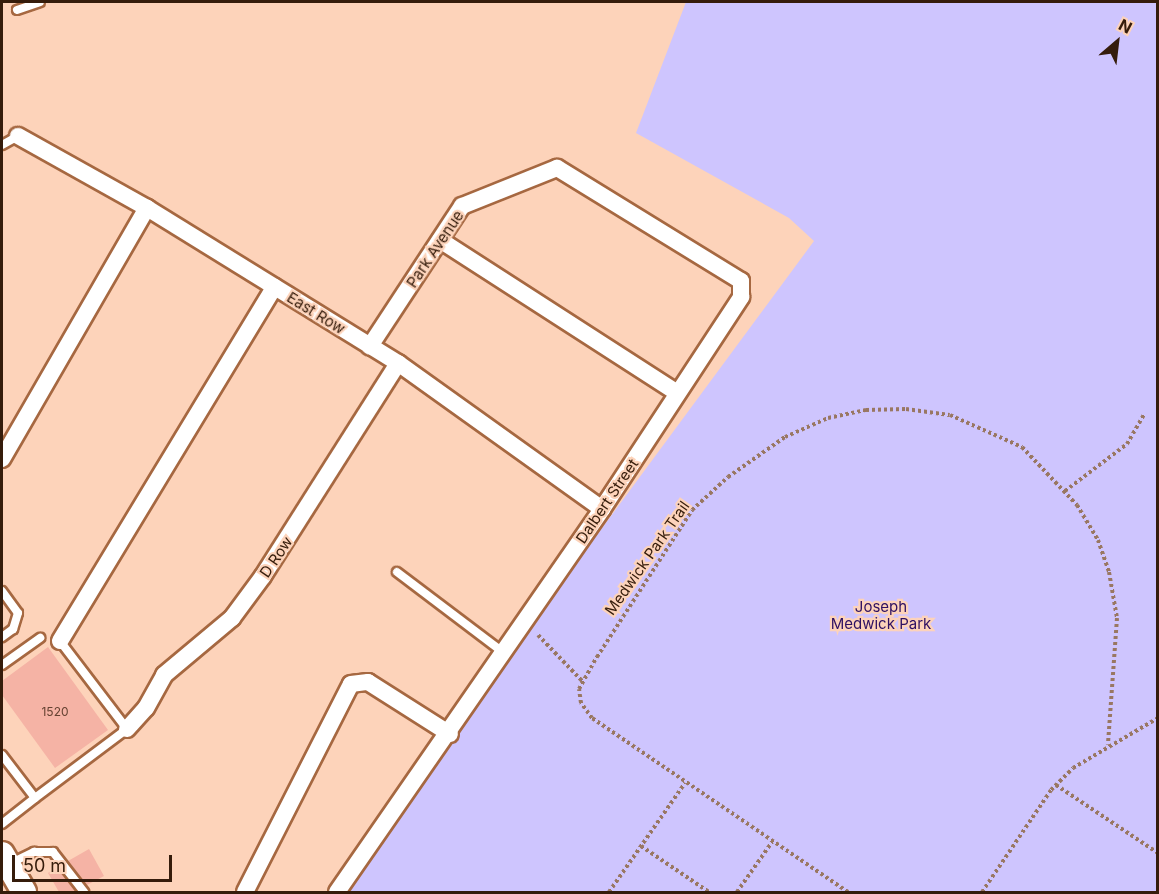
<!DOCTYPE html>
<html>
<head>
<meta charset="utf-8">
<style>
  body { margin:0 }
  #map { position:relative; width:1159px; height:894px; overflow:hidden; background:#fdd3ba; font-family:Inter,sans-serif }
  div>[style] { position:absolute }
  .green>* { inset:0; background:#cec5fe }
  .building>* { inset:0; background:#f5b3a5 }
  .path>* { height:4px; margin-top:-2px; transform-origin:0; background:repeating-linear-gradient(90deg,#997762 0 3px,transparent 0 6px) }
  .roads { filter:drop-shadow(2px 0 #a66841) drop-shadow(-2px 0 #a66841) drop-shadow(0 2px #a66841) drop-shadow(0 -2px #a66841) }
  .lane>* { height:8px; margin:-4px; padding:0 4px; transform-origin:4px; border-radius:4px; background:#fff }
  .street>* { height:16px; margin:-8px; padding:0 8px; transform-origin:8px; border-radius:8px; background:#fff }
  .secondary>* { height:24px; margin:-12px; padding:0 12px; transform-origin:12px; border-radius:12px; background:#fff }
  span { translate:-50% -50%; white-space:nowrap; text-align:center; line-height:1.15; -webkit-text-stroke:4.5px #fdd3ba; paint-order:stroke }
  .number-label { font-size:12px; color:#654232 }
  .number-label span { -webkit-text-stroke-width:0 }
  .street-label { font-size:15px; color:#351c0b }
  .park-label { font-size:15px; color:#2e1062 }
  .frame { position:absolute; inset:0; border:3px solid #351c0b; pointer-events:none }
  .north { position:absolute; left:1087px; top:12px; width:60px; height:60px; -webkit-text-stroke:4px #fdd3ba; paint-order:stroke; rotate:28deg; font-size:16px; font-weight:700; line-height:24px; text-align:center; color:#351c0b }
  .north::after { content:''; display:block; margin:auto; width:21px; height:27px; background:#351c0b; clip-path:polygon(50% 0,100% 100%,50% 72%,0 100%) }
  .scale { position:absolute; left:12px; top:855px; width:160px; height:27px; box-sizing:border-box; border:3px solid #351c0b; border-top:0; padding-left:8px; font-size:18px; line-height:21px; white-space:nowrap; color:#351c0b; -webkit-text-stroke:4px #fdd3ba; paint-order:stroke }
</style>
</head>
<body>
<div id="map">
  <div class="green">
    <div style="clip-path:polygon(686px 2px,1157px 2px,1157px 892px,345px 892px,450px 734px,814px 241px,789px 218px,636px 133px)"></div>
  </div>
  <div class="building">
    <div style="clip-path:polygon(48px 647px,108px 730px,55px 768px,2px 695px,2px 681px)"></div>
    <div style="clip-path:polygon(89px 849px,104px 876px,87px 885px,68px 861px)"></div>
    <div style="clip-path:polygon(57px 867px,76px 892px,59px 892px,48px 873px)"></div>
  </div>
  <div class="path">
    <div style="left:1065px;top:491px;width:78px;rotate:-37.2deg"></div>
    <div style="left:1127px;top:444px;width:34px;rotate:-60deg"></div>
    <div style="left:538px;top:635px;width:65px;rotate:46.2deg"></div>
    <div style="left:1056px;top:785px;width:123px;rotate:33.7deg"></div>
    <div style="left:641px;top:846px;width:82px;rotate:34.1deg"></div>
    <div style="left:609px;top:892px;width:133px;rotate:-55.1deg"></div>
    <div style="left:737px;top:892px;width:61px;rotate:-55deg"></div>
    <div style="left:848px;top:892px;width:310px;rotate:-145.8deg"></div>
    <div style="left:592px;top:718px;width:19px;rotate:-126deg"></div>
    <div style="left:581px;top:703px;width:14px;rotate:-98deg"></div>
    <div style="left:579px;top:689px;width:37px;rotate:-61deg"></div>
    <div style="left:597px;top:657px;width:175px;rotate:-57.1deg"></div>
    <div style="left:692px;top:510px;width:49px;rotate:-42.5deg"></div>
    <div style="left:728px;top:477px;width:70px;rotate:-35.1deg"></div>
    <div style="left:785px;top:437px;width:47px;rotate:-23.8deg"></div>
    <div style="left:828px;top:418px;width:39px;rotate:-12deg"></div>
    <div style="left:866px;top:410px;width:40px;rotate:-1.4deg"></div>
    <div style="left:906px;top:409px;width:44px;rotate:7.8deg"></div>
    <div style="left:950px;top:415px;width:79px;rotate:24deg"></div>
    <div style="left:1022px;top:447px;width:80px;rotate:46.5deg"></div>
    <div style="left:1077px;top:505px;width:41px;rotate:59deg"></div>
    <div style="left:1098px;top:540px;width:34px;rotate:71deg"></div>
    <div style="left:1109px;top:572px;width:47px;rotate:80.1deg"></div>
    <div style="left:1117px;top:618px;width:127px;rotate:94.1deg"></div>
    <div style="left:982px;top:892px;width:123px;rotate:-55.9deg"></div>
    <div style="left:1051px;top:790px;width:31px;rotate:-45deg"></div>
    <div style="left:1073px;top:768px;width:99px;rotate:-30.5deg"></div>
  </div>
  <div class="roads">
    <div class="lane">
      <div style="left:17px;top:10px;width:24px;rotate:-19deg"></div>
      <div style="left:2px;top:145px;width:18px;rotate:-29deg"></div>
      <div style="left:397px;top:572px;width:134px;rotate:37.1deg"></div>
      <div style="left:2px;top:591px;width:27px;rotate:54deg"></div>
      <div style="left:18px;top:613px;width:17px;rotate:107deg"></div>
      <div style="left:13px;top:629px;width:14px;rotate:144deg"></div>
      <div style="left:2px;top:665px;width:47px;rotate:-35.4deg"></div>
      <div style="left:2px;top:755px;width:54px;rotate:52.5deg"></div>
      <div style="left:35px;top:798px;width:42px;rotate:141.8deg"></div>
      <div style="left:35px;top:798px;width:115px;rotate:-36.9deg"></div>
      <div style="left:127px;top:729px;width:111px;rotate:-127.3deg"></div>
      <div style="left:9px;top:864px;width:28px;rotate:-26deg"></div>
      <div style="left:34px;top:852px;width:19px"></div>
      <div style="left:53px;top:852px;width:51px;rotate:52.2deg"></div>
    </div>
    <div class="street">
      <div style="left:18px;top:136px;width:148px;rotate:29.2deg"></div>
      <div style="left:147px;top:208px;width:295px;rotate:31.7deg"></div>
      <div style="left:398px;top:363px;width:251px;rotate:35.6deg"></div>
      <div style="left:440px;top:240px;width:282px;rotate:32.8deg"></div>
      <div style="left:2px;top:459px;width:290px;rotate:-60deg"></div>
      <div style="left:60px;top:641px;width:414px;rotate:-58.8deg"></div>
      <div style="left:127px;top:729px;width:28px;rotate:-48deg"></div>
      <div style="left:146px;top:708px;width:38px;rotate:-61deg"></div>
      <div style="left:164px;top:675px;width:89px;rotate:-40deg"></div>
      <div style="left:232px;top:618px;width:52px;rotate:-53.6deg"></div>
      <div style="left:263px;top:576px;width:252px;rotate:-57.6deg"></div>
      <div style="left:245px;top:892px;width:233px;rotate:-63deg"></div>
      <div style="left:351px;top:684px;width:17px;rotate:-7deg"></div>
      <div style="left:368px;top:682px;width:97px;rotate:32.4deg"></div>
      <div style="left:337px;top:892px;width:466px;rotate:-55.3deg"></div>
      <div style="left:602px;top:509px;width:254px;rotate:-56.7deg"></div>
      <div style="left:741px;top:297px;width:16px;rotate:-90deg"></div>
      <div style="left:741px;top:281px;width:216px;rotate:-148.4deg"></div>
      <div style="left:557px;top:168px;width:102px;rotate:158.2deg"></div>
      <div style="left:462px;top:206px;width:168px;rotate:123.3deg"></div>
    </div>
    <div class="secondary">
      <div style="left:2px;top:854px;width:44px;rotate:59.9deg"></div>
    </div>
  </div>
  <div class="number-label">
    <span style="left:55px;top:712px">1520</span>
  </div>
  <div class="street-label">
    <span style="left:435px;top:249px;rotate:-56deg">Park Avenue</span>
    <span style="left:316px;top:313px;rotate:32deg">East Row</span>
    <span style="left:607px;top:501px;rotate:-56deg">Dalbert Street</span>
    <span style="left:276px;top:557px;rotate:-56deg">D Row</span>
    <span style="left:647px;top:558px;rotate:-55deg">Medwick Park Trail</span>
  </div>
  <div class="park-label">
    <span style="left:881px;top:615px">Joseph<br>Medwick Park</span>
  </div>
  <div class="frame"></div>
  <div class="north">N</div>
  <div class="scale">50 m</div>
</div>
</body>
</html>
